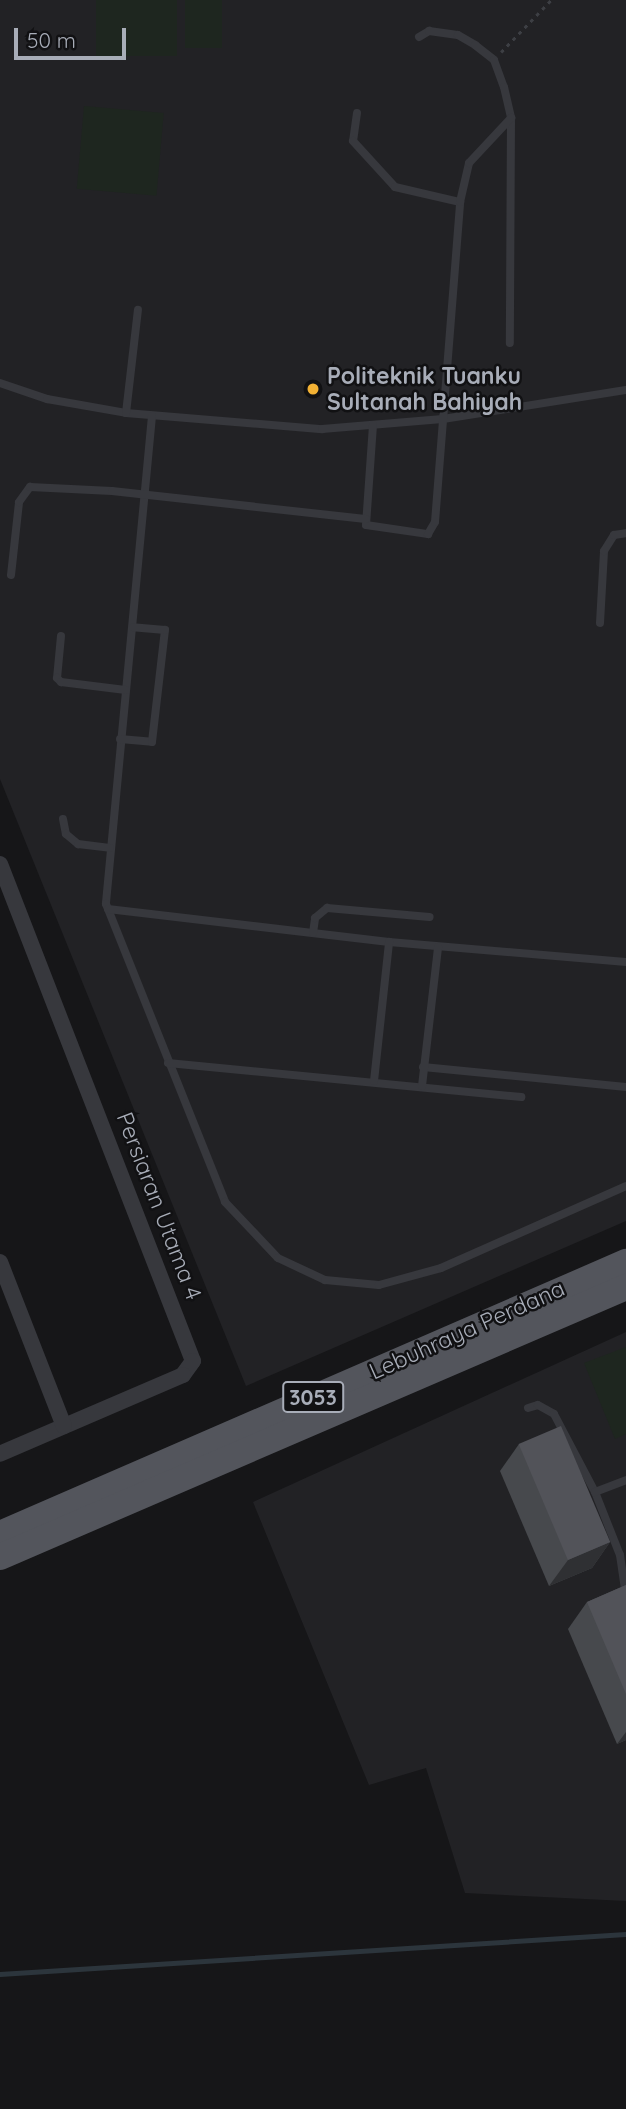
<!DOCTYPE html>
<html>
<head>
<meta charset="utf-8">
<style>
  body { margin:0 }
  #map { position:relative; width:626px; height:2109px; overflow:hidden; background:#161618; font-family:Quicksand,sans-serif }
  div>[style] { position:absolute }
  .built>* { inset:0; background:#222225 }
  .green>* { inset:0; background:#1e261f; transform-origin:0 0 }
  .stream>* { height:4.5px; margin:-2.25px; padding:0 2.25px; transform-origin:2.25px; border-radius:2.25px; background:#2c353c }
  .path>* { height:2.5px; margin-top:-1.25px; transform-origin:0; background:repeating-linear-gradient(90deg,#3d3f44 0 3.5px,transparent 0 8.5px) }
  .service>* { height:8px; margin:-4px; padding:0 4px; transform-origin:4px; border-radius:4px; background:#37383d }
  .minor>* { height:16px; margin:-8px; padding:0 8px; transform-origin:8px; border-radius:8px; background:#37383d }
  .primary>* { height:26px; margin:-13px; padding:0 13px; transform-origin:13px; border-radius:13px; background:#53555c }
  .wall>* { inset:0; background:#47494d }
  .shaded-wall>* { inset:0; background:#2f3033 }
  .building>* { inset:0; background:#525359; transform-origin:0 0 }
  .dots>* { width:19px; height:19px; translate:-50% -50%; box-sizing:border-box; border:4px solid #111113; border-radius:50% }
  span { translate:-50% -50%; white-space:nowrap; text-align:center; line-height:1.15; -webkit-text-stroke:5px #111113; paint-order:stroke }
  .shield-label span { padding:2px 5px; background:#111113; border:2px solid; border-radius:5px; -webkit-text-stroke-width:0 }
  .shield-label { font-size:21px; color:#a8adb8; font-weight:700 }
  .poi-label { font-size:23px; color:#a8adb8; font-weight:700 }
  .left { translate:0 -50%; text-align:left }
  .street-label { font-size:23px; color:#a8adb8 }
  .scale { position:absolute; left:14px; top:28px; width:112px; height:32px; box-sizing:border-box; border:4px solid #a8adb8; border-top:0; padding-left:9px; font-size:21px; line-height:24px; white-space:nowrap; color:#a8adb8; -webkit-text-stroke:5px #111113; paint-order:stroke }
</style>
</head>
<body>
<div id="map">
  <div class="built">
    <div style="clip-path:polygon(0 0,626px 0,626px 1221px,246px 1386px,0 779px)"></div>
    <div style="clip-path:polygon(626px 1332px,626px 1901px,465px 1893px,426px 1768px,369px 1785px,253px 1502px)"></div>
  </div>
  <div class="green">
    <div style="left:96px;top:0;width:81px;height:56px"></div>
    <div style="left:185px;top:0;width:37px;height:48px"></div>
    <div style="left:84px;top:106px;width:80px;height:83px;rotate:5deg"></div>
    <div style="clip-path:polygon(626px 1347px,626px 1434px,615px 1439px,584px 1363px)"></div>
  </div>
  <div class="stream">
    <div style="left:0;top:1974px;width:627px;rotate:-3.66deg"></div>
  </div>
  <div class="path">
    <div style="left:501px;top:52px;width:72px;rotate:-46.1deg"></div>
  </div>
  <div class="service">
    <div style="left:419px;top:37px;width:12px;rotate:-31deg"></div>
    <div style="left:429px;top:31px;width:29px;rotate:8deg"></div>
    <div style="left:458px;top:35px;width:20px;rotate:30deg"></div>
    <div style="left:475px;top:45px;width:24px;rotate:38deg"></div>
    <div style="left:494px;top:60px;width:29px;rotate:70deg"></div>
    <div style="left:504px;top:87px;width:32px;rotate:77deg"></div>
    <div style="left:511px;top:118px;width:225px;rotate:90.3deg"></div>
    <div style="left:357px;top:113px;width:28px;rotate:98deg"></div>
    <div style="left:353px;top:141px;width:62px;rotate:47.6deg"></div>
    <div style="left:395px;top:187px;width:67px;rotate:13deg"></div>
    <div style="left:0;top:383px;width:50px;rotate:18.8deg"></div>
    <div style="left:47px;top:399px;width:80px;rotate:10deg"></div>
    <div style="left:126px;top:413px;width:197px;rotate:4.7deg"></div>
    <div style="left:322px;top:429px;width:121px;rotate:-4.7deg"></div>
    <div style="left:443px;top:419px;width:185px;rotate:-9deg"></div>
    <div style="left:126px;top:413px;width:104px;rotate:-83.4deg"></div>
    <div style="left:152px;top:416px;width:490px;rotate:95.4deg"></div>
    <div style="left:106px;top:904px;width:321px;rotate:68.2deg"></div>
    <div style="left:225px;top:1202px;width:77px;rotate:46.6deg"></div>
    <div style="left:278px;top:1258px;width:52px;rotate:25.1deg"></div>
    <div style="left:325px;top:1280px;width:54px;rotate:5.3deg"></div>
    <div style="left:379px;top:1285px;width:64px;rotate:-15.3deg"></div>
    <div style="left:441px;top:1268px;width:202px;rotate:-23.9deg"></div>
    <div style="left:373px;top:425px;width:100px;rotate:94deg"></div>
    <div style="left:366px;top:525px;width:63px;rotate:8.3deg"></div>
    <div style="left:428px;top:534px;width:14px;rotate:-60deg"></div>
    <div style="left:435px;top:522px;width:321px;rotate:-85.5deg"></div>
    <div style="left:460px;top:202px;width:40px;rotate:-77deg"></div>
    <div style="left:469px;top:163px;width:62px;rotate:-47deg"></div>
    <div style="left:11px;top:575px;width:73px;rotate:-83.7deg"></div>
    <div style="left:19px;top:502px;width:19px;rotate:-54deg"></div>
    <div style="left:30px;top:487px;width:82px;rotate:2.8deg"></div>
    <div style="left:112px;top:491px;width:255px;rotate:6.3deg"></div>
    <div style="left:600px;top:623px;width:72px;rotate:-86.8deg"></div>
    <div style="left:604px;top:551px;width:19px;rotate:-58deg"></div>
    <div style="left:614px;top:535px;width:12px;rotate:-9deg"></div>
    <div style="left:61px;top:636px;width:42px;rotate:95.4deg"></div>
    <div style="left:57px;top:678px;width:6px;rotate:45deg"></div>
    <div style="left:61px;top:682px;width:65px;rotate:7deg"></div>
    <div style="left:120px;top:739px;width:32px;rotate:5deg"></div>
    <div style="left:152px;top:742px;width:113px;rotate:-83.4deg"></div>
    <div style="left:165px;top:630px;width:32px;rotate:-175deg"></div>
    <div style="left:63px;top:819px;width:15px;rotate:79deg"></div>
    <div style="left:66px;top:834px;width:16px;rotate:40deg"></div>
    <div style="left:78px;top:844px;width:32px;rotate:7deg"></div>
    <div style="left:108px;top:909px;width:283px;rotate:6.7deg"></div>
    <div style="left:389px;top:942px;width:238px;rotate:4.8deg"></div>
    <div style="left:313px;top:933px;width:15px;rotate:-82deg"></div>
    <div style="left:315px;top:918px;width:16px;rotate:-40deg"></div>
    <div style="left:327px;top:908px;width:103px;rotate:5deg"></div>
    <div style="left:168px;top:1063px;width:355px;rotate:5.5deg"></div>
    <div style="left:423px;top:1067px;width:204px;rotate:5.6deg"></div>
    <div style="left:374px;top:1081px;width:140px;rotate:-83.8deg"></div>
    <div style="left:422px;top:1086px;width:140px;rotate:-83.4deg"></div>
    <div style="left:528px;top:1408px;width:10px;rotate:-17deg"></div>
    <div style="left:538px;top:1405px;width:18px;rotate:29deg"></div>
    <div style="left:554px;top:1414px;width:88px;rotate:62.3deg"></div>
    <div style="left:595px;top:1492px;width:68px;rotate:68.4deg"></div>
    <div style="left:620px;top:1555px;width:41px;rotate:81.7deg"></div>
    <div style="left:595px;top:1492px;width:33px;rotate:-21deg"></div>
  </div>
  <div class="minor">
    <div style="left:0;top:864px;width:533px;rotate:68.78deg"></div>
    <div style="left:193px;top:1361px;width:17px;rotate:126deg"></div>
    <div style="left:183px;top:1375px;width:199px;rotate:156.7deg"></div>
    <div style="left:0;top:1262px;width:176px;rotate:68.7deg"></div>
  </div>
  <div class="primary">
    <div style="left:0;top:1534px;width:683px;rotate:-23.49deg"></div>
    <div style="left:0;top:1557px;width:682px;rotate:-23.33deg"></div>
  </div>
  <div class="wall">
    <div style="clip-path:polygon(519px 1444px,610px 1542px,592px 1568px,549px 1586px,500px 1471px)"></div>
    <div style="clip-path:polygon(626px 1585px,626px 1740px,617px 1744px,568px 1629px,587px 1602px)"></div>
  </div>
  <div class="shaded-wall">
    <div style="clip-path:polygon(610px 1542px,592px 1568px,549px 1586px,568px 1560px)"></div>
    <div style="clip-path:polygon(626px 1732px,626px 1740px,617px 1744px)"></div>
  </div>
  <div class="building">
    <div style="left:561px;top:1426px;width:126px;height:46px;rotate:67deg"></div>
    <div style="clip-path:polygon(626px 1585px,626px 1694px,587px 1602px)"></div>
  </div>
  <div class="dots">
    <div style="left:313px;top:389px;background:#f2b134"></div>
  </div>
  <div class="shield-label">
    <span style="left:313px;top:1397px">3053</span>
  </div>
  <div class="poi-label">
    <span class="left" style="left:327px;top:389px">Politeknik Tuanku<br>Sultanah Bahiyah</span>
  </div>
  <div class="street-label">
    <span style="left:159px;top:1206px;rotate:69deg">Persiaran Utama 4</span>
    <span style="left:467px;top:1330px;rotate:-24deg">Lebuhraya Perdana</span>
  </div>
  <div class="scale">50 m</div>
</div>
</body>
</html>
